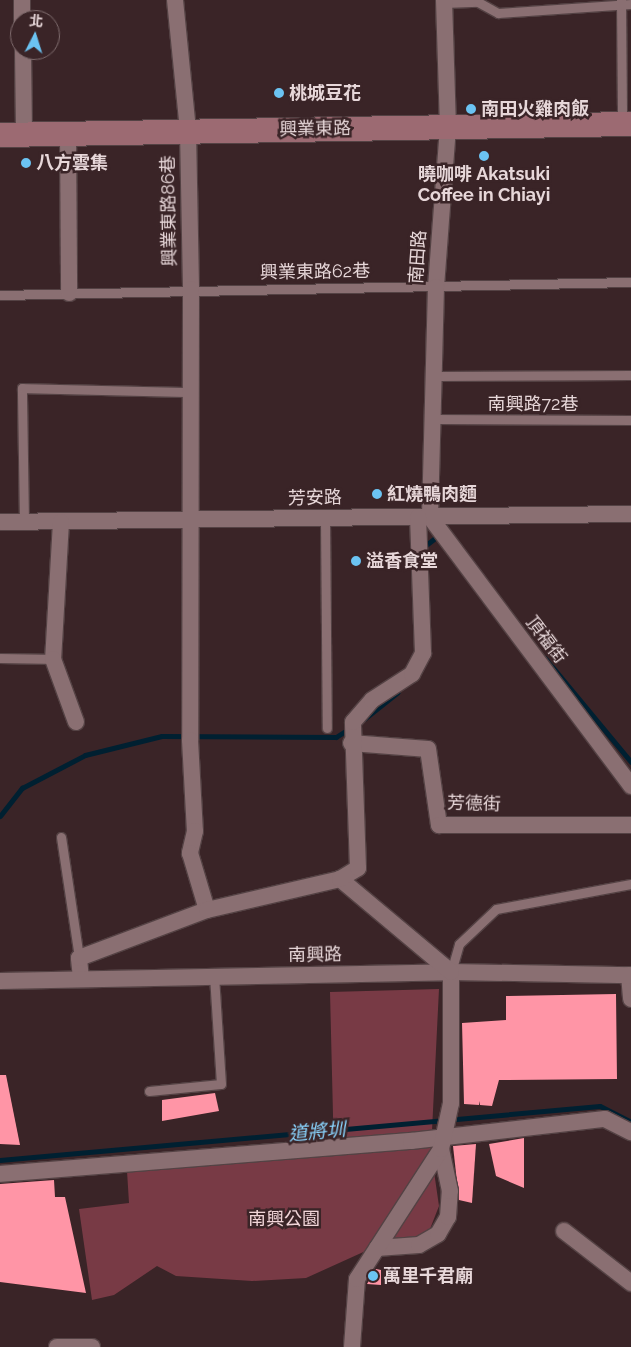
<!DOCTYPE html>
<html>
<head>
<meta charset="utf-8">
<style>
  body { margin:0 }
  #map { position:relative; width:631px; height:1347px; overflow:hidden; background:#3a2427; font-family:Raleway,"Noto Sans TC",sans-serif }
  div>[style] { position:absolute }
  .green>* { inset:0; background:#783a45 }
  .stream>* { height:5px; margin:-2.5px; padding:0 2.5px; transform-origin:2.5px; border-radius:2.5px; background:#002031 }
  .building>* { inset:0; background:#ff95a6 }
  .roads { filter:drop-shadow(1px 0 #544244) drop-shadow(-1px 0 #544244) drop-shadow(0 1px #544244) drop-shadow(0 -1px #544244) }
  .lane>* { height:9px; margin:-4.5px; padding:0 4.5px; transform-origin:4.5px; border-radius:4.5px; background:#8a6f72 }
  .street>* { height:16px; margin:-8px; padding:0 8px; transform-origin:8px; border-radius:8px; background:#8a6f72 }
  .secondary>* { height:24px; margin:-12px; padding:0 12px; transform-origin:12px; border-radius:12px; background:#9c6a72 }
  .dots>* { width:14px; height:14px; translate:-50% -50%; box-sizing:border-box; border:2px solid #3a2427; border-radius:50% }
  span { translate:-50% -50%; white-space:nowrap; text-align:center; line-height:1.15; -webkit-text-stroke:5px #3a2427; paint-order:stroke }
  .poi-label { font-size:18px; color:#e7d7d9; font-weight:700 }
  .left { translate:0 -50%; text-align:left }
  .street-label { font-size:18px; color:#e7d7d9 }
  .park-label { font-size:18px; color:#f1d5d8 }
  .water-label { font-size:19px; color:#8ad5ff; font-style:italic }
  .north { position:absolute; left:10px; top:10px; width:50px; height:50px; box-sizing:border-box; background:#3a2427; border:1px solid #7f6c6e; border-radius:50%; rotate:5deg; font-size:14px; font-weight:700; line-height:20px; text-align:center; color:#e7d7d9 }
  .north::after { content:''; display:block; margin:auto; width:18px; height:22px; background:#6bc3f2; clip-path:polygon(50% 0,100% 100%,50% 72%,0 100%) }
</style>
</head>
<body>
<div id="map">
  <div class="green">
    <div style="clip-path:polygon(439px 989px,431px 1151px,439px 1206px,430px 1229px,409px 1242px,381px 1244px,306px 1278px,252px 1281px,176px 1276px,157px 1266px,114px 1295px,92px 1300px,79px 1209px,129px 1203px,127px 1171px,334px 1156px,330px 992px)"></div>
  </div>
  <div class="stream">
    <div style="left:426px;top:545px;width:18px;rotate:-38deg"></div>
    <div style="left:545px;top:658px;width:135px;rotate:50.4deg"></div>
    <div style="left:364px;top:719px;width:43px;rotate:-38.5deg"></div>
    <div style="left:0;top:816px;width:36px;rotate:-52deg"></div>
    <div style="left:22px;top:788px;width:71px;rotate:-27.6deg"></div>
    <div style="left:85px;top:755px;width:79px;rotate:-13.9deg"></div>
    <div style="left:162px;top:736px;width:174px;rotate:0.3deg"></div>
    <div style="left:336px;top:737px;width:17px;rotate:-33deg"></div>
    <div style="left:0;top:1160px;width:602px;rotate:-5.14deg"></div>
    <div style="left:600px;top:1106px;width:35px;rotate:27deg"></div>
  </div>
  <div class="building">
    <div style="clip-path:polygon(616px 994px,617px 1079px,499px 1080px,492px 1106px,480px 1105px,479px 1101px,479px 1105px,464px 1104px,462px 1023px,506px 1020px,506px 996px)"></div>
    <div style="clip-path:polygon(0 1075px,6px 1075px,20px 1145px,0 1144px)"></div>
    <div style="clip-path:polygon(215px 1093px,219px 1111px,162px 1121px,162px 1100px)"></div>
    <div style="clip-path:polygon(524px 1138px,524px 1188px,496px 1176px,489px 1144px)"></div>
    <div style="clip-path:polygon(476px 1144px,472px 1203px,459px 1200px,453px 1146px)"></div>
    <div style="clip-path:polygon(54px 1180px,55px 1197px,65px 1197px,86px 1293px,0 1282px,0 1184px)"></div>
    <div style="clip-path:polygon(376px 1269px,381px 1270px,381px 1285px,367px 1284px)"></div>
  </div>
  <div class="roads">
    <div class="lane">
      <div style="left:621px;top:0;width:122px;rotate:89.5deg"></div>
      <div style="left:444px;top:3px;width:34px;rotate:-2deg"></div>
      <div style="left:478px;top:2px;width:23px;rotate:29deg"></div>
      <div style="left:498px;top:13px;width:133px;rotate:-3.9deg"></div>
      <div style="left:0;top:295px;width:631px;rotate:-1.18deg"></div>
      <div style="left:437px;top:376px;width:194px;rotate:-0.3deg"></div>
      <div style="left:435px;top:419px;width:196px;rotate:0.3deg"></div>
      <div style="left:325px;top:518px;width:210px;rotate:89.5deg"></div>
      <div style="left:24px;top:522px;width:134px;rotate:-90.9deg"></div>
      <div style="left:22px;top:388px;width:169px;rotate:1.4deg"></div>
      <div style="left:0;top:658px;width:53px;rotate:1.1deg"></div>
      <div style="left:61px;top:837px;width:122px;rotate:81.5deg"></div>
      <div style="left:451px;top:972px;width:29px;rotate:-74deg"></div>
      <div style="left:459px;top:944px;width:51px;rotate:-43.4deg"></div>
      <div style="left:496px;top:909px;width:137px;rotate:-10.5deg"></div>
      <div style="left:149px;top:1091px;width:72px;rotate:-5.6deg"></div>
      <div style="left:221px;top:1084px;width:108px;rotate:-93.7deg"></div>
    </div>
    <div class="street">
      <div style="left:22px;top:0;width:20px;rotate:90deg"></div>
      <div style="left:175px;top:0;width:132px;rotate:84.3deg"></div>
      <div style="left:188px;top:131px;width:158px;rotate:88.9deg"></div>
      <div style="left:191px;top:289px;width:451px;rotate:90.1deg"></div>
      <div style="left:190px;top:740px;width:91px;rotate:86.9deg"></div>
      <div style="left:195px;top:831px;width:23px;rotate:103deg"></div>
      <div style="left:190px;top:853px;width:59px;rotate:73.4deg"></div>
      <div style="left:444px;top:0;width:127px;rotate:88.2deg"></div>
      <div style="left:448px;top:127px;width:160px;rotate:94.3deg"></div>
      <div style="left:436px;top:287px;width:230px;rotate:91.5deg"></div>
      <div style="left:430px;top:517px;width:336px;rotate:53.2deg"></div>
      <div style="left:23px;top:50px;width:84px;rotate:89.3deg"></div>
      <div style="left:68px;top:133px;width:160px;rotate:89.6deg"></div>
      <div style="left:0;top:522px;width:631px;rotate:-0.73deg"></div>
      <div style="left:61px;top:522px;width:137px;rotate:93.3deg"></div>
      <div style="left:53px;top:659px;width:67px;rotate:69.9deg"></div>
      <div style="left:351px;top:743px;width:77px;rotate:4.5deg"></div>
      <div style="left:428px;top:749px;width:77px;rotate:81.8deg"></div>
      <div style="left:439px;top:825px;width:192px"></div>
      <div style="left:629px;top:975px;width:24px;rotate:85deg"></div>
      <div style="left:81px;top:978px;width:20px;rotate:-96deg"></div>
      <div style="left:79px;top:958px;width:137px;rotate:-20.6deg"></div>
      <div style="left:207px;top:910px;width:137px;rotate:-13.1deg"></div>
      <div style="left:0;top:981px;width:451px;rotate:-1.1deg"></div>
      <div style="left:451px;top:972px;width:180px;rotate:1deg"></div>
      <div style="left:0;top:1174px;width:412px;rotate:-4.6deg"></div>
      <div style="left:411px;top:1141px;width:195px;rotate:-6.5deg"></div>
      <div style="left:605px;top:1119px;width:29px;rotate:27deg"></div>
      <div style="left:564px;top:1231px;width:85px;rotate:37.8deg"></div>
      <div style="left:377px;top:1248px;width:42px;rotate:-4.1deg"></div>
      <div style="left:419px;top:1245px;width:22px;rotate:-30deg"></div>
      <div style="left:438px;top:1234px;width:20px;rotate:-60deg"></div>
      <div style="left:448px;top:1217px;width:26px;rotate:-86deg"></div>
      <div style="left:450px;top:1191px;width:43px;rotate:-102.1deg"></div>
      <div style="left:57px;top:1347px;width:35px"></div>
      <div style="left:352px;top:1347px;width:68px;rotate:-85.8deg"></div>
      <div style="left:357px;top:1279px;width:155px;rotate:-57.1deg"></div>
      <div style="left:441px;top:1149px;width:47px;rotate:-77.7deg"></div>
      <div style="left:451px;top:1103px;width:131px;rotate:-90deg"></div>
      <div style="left:451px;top:972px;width:145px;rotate:-140deg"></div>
      <div style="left:340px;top:879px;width:21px;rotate:-31deg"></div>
      <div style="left:358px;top:868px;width:146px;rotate:-92deg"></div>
      <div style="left:353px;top:722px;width:29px;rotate:-49deg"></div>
      <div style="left:372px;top:700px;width:48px;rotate:-33deg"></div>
      <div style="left:412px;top:674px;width:24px;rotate:-62deg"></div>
      <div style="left:423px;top:653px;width:136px;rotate:-92.1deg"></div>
    </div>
    <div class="secondary">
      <div style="left:0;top:135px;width:631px;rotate:-1deg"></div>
    </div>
  </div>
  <div class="dots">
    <div style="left:279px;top:93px;background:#6bc3f2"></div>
    <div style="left:471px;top:109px;background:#6bc3f2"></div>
    <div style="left:484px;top:156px;background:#6bc3f2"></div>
    <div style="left:26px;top:163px;background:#6bc3f2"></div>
    <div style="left:377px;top:494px;background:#6bc3f2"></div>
    <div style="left:356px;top:561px;background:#6bc3f2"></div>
    <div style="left:373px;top:1276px;background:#6bc3f2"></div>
  </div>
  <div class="poi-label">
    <span class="left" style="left:289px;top:93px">桃城豆花</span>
    <span class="left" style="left:481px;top:109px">南田火雞肉飯</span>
    <span class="left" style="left:36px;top:163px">八方雲集</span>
    <span style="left:484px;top:185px">曉咖啡 Akatsuki<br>Coffee in Chiayi</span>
    <span class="left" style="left:387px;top:494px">紅燒鴨肉麵</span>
    <span class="left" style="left:366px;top:561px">溢香食堂</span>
    <span class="left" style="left:383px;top:1276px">萬里千君廟</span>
  </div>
  <div class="street-label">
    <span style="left:315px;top:129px;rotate:-1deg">興業東路</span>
    <span style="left:169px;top:211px;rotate:-91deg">興業東路86巷</span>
    <span style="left:418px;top:257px;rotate:-86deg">南田路</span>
    <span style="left:315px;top:272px;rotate:-1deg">興業東路62巷</span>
    <span style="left:533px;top:404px">南興路72巷</span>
    <span style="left:315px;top:498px;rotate:-1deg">芳安路</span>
    <span style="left:546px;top:640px;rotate:53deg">頂福街</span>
    <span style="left:474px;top:804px;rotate:2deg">芳德街</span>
    <span style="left:315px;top:955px;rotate:-1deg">南興路</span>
  </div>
  <div class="park-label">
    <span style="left:284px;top:1219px">南興公園</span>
  </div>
  <div class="water-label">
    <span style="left:317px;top:1132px;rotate:-5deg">道將圳</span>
  </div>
  <div class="north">北</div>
</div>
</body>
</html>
